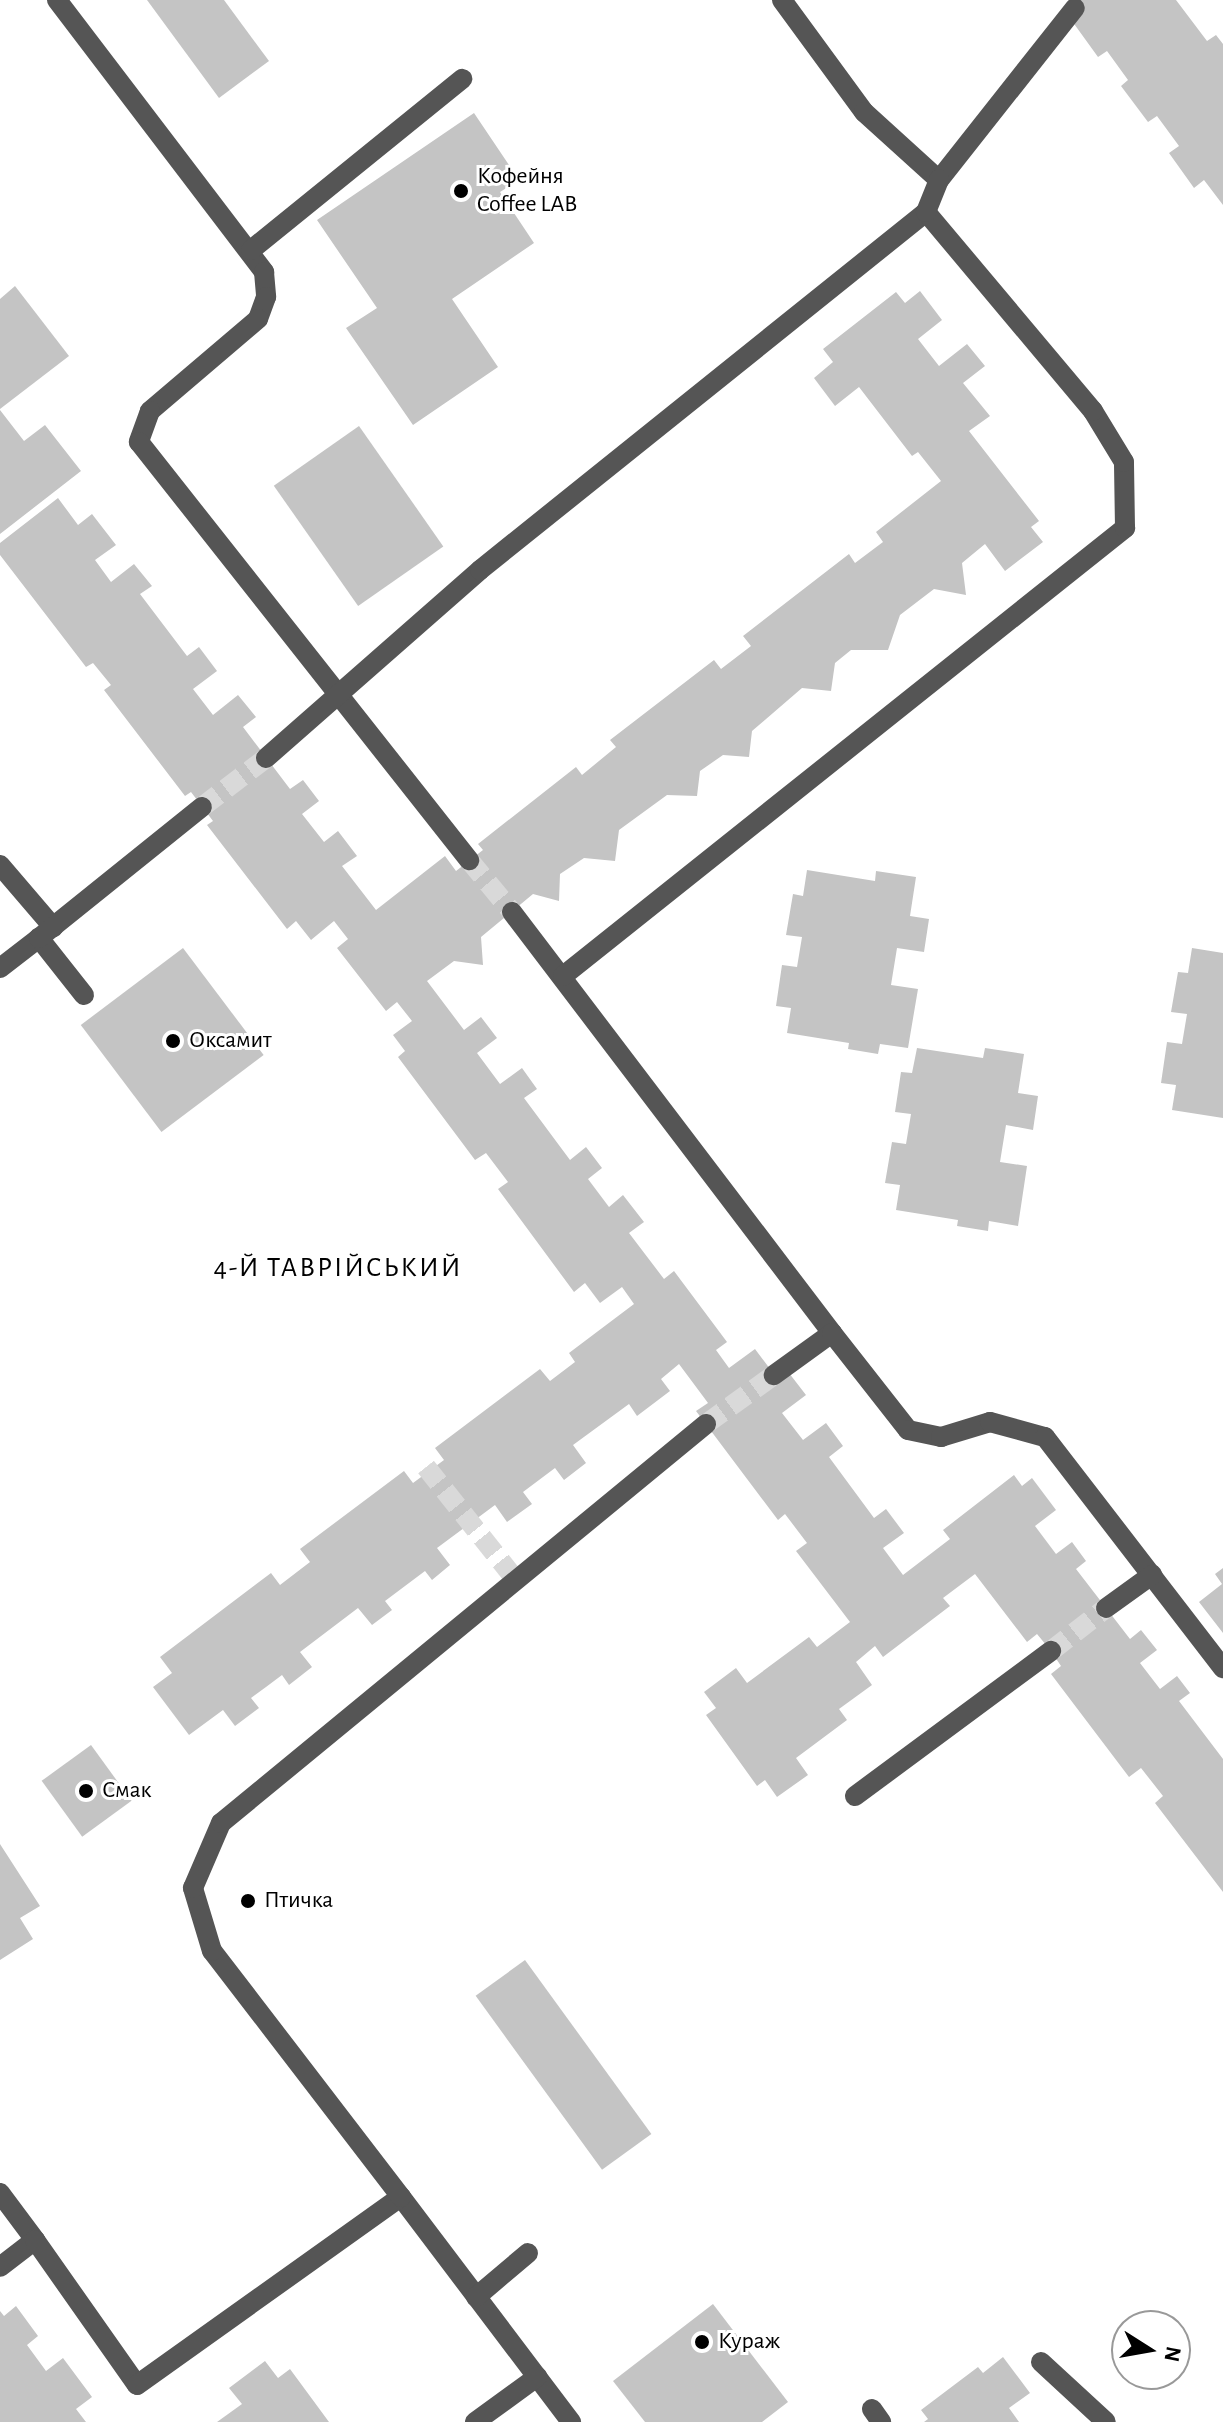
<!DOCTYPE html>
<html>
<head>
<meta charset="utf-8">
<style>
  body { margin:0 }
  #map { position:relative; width:1223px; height:2422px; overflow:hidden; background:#fff; font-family:"Alegreya Sans",sans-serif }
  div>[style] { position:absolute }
  .building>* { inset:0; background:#c4c4c4; transform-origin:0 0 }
  .minor-tunnel>* { height:20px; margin-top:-10px; transform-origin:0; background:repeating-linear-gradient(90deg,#d9d9d9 0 20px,transparent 0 30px) }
  .minor>* { height:20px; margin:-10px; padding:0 10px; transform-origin:10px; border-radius:10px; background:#555 }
  .dots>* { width:22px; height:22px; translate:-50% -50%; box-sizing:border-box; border:4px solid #fff; border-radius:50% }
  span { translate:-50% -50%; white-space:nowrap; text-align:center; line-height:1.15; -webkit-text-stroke:6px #fff; paint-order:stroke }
  .poi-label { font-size:24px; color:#000 }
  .left { translate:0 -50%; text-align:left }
  .quarter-label { font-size:28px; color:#000; letter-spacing:2px }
  .north { position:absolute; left:1111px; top:2310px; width:80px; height:80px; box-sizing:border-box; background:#fff; border:2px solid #999; border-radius:50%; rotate:101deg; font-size:22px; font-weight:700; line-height:32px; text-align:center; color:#000 }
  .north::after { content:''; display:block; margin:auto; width:28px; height:36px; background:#000; clip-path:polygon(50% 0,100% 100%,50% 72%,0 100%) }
</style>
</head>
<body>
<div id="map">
  <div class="building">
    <div style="clip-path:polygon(147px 0,224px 0,269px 61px,219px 98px)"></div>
    <div style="clip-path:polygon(1069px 0,1176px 0,1207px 41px,1216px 35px,1223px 44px,1223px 205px,1204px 180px,1194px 188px,1169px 153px,1179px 146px,1157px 116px,1148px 122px,1121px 86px,1128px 80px,1107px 51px,1098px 57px,1072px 21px,1080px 15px)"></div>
    <div style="clip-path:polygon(474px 113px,519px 180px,500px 192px,534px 243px,452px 299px,498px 367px,413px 425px,346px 328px,377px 308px,317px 220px)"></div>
    <div style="clip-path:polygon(15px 286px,69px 356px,0 409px,0 299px)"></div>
    <div style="clip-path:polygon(920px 291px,942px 320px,918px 339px,939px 366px,967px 344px,985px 366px,963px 383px,990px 416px,969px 431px,1039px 521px,1031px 527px,1043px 542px,1005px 571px,985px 544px,962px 563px,966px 595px,934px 589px,900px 615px,888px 650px,851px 650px,835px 663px,831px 691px,802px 688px,752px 731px,749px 757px,723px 755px,700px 771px,697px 796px,667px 795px,619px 830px,615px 861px,584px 858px,560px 874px,559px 901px,533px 894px,481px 937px,483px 965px,454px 961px,427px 981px,464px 1030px,481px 1017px,497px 1038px,477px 1053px,500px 1084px,522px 1068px,537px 1089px,524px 1098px,570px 1160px,586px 1147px,602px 1168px,588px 1179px,609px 1207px,623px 1195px,644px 1222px,629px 1233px,664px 1279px,674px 1271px,727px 1342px,716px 1350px,729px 1368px,755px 1349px,779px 1381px,789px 1373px,806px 1395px,782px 1413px,803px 1440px,826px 1423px,843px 1446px,829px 1457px,874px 1518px,886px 1509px,904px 1533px,883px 1548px,903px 1575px,950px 1539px,943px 1530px,1014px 1475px,1022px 1486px,1032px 1478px,1056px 1510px,1035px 1526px,1056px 1554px,1072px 1542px,1086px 1561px,1076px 1569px,1130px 1639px,1141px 1630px,1157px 1650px,1140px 1663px,1160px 1689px,1177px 1676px,1190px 1693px,1179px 1701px,1223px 1759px,1223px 1892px,1155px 1803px,1163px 1796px,1141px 1768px,1129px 1777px,1051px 1674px,1061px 1666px,1051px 1651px,1037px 1634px,1027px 1642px,975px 1574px,943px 1598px,950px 1606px,883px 1657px,875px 1646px,856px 1662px,872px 1685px,839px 1709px,847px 1720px,796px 1758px,808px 1775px,777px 1797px,765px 1780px,757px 1786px,706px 1715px,716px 1708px,704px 1692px,736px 1668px,747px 1683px,809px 1637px,817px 1647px,850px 1622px,796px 1551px,807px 1543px,785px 1514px,778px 1520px,696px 1411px,708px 1403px,679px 1364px,661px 1379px,670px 1391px,637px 1416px,629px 1404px,573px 1445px,586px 1463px,564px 1480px,555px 1468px,523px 1492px,532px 1504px,507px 1522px,495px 1505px,437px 1548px,450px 1565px,432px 1580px,425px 1571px,385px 1601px,392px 1610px,372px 1625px,358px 1608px,300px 1652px,312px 1667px,289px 1685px,282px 1675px,266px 1687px,251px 1698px,259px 1708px,235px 1726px,223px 1710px,189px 1735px,153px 1687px,172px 1673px,160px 1657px,271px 1573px,280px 1585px,310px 1562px,300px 1549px,404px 1471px,413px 1483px,444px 1460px,435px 1448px,540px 1369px,550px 1381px,575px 1362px,569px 1353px,634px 1304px,622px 1287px,600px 1303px,585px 1283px,574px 1292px,498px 1189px,508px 1182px,486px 1153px,475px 1160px,398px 1057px,405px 1051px,393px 1035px,412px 1021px,397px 1002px,386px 1011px,337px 948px,348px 939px,334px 921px,311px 940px,296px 921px,287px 929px,207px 825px,213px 821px,191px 792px,185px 796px,104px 690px,111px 685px,93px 663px,86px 667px,0 555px,0 543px,58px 498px,78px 525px,92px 514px,116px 545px,95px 560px,111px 582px,134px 564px,152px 586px,140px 594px,187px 656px,199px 647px,217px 671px,193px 689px,213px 715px,238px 695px,256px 717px,243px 727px,290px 789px,303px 780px,319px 801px,302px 814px,324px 842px,338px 831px,357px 856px,342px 866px,376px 910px,445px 856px,456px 871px,483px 850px,478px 844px,576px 767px,582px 775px,616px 747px,610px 740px,714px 660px,721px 669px,751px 646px,743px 636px,849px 554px,855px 563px,883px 542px,876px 532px,941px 481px,918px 452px,912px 456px,859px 387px,835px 406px,814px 378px,833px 362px,823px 349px,896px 292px,905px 303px)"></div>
    <div style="clip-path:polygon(0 410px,24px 441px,45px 425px,81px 471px,0 534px)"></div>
    <div style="left:359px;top:426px;width:147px;height:104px;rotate:55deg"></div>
    <div style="clip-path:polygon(807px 870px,875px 881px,876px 871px,916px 877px,910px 916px,929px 919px,924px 952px,897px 948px,891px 985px,918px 989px,908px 1048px,880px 1044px,878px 1054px,848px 1049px,849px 1043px,787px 1033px,791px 1008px,776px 1006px,782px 965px,797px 967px,802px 937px,786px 935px,793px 894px,803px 896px)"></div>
    <div style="left:183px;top:948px;width:134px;height:128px;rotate:53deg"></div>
    <div style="clip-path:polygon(1192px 948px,1223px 953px,1223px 1118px,1172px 1110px,1176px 1085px,1161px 1083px,1167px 1042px,1182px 1044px,1187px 1014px,1171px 1012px,1178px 972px,1188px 973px)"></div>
    <div style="clip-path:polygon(917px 1048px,983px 1058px,985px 1048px,1024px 1054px,1018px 1093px,1038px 1096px,1033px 1130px,1006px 1125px,1000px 1162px,1027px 1166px,1018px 1226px,989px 1221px,988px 1231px,957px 1226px,958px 1220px,896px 1210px,900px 1185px,885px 1183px,892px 1142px,906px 1144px,911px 1114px,895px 1112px,901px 1072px,912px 1073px)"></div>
    <div style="clip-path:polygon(1223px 1568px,1223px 1633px,1199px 1602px,1222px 1584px,1215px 1574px)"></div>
    <div style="left:91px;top:1745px;width:69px;height:61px;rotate:54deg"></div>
    <div style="clip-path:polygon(0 1844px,40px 1906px,20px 1918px,33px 1939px,0 1960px)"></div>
    <div style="left:525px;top:1960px;width:215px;height:61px;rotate:54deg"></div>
    <div style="clip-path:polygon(713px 2304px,788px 2402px,762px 2422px,645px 2422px,613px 2381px)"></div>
    <div style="clip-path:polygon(16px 2306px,38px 2336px,27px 2345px,46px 2371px,63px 2358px,92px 2397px,76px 2409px,86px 2422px,0 2422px,0 2311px,4px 2316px)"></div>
    <div style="clip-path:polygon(1003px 2357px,1030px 2393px,1009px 2408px,1019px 2422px,924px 2422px,928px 2419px,921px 2410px,978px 2367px,983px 2373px)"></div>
    <div style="clip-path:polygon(265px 2361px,278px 2378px,290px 2369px,329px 2422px,217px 2422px,242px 2404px,229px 2388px)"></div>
  </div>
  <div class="minor-tunnel">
    <div style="left:202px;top:807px;width:81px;rotate:-37.4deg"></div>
    <div style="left:469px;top:860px;width:67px;rotate:50.4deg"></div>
    <div style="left:706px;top:1424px;width:84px;rotate:-35.8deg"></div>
    <div style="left:426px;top:1467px;width:144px;rotate:51.5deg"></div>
    <div style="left:1051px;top:1651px;width:70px;rotate:-38deg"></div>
  </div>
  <div class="minor">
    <div style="left:57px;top:0;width:342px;rotate:52.7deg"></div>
    <div style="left:264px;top:272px;width:25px;rotate:85deg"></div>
    <div style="left:266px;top:297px;width:23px;rotate:110deg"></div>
    <div style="left:258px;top:319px;width:142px;rotate:139.6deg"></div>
    <div style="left:150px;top:411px;width:33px;rotate:110deg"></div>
    <div style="left:139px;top:442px;width:533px;rotate:51.71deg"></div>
    <div style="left:782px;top:0;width:139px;rotate:53.8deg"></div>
    <div style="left:864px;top:112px;width:101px;rotate:42.2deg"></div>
    <div style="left:939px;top:180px;width:219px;rotate:-51.7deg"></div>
    <div style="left:251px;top:250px;width:272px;rotate:-39deg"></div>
    <div style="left:266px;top:758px;width:285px;rotate:-41.3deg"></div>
    <div style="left:480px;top:570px;width:572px;rotate:-38.75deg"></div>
    <div style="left:0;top:865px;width:82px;rotate:49.5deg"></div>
    <div style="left:512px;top:912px;width:529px;rotate:52.76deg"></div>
    <div style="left:832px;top:1333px;width:72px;rotate:144.1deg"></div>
    <div style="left:0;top:968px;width:49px;rotate:-37.6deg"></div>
    <div style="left:563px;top:976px;width:719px;rotate:-38.56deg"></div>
    <div style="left:1125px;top:528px;width:66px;rotate:-90.9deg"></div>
    <div style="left:1124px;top:462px;width:60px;rotate:-121.3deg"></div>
    <div style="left:1093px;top:411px;width:260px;rotate:-130deg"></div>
    <div style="left:926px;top:212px;width:35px;rotate:-68deg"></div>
    <div style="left:84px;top:995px;width:73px;rotate:-128.3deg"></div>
    <div style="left:39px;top:938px;width:209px;rotate:-38.8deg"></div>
    <div style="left:832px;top:1333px;width:123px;rotate:51.9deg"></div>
    <div style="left:908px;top:1430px;width:34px;rotate:12deg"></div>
    <div style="left:941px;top:1437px;width:51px;rotate:-17deg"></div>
    <div style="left:990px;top:1422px;width:57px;rotate:15.3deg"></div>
    <div style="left:1045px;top:1437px;width:292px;rotate:52.4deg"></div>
    <div style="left:1106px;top:1608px;width:57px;rotate:-35.7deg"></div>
    <div style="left:855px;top:1796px;width:244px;rotate:-36.5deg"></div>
    <div style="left:0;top:2193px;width:59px;rotate:53.3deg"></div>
    <div style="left:35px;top:2240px;width:44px;rotate:142.4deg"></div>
    <div style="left:401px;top:2197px;width:282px;rotate:52.9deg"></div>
    <div style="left:35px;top:2240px;width:177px;rotate:54.9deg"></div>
    <div style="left:137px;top:2385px;width:324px;rotate:-35.5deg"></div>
    <div style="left:401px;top:2197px;width:310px;rotate:-127.5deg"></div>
    <div style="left:212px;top:1951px;width:66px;rotate:-106.8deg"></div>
    <div style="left:193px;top:1888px;width:71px;rotate:-66.7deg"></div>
    <div style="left:221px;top:1823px;width:628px;rotate:-39.44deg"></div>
    <div style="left:476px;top:2297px;width:68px;rotate:-40.2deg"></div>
    <div style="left:1041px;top:2362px;width:88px;rotate:42.7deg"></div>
    <div style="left:872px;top:2409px;width:16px;rotate:55deg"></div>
    <div style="left:475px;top:2422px;width:77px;rotate:-36deg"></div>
  </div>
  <div class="dots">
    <div style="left:461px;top:191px;background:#000"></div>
    <div style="left:173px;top:1041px;background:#000"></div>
    <div style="left:86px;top:1791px;background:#000"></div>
    <div style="left:248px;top:1901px;background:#000"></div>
    <div style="left:702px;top:2342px;background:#000"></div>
  </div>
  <div class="poi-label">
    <span class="left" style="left:477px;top:191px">Кофейня<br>Coffee LAB</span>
    <span class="left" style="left:189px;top:1041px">Оксамит</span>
    <span class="left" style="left:102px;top:1791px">Смак</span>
    <span class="left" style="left:264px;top:1901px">Птичка</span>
    <span class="left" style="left:718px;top:2342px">Кураж</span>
  </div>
  <div class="quarter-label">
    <span style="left:338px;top:1268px">4-Й ТАВРІЙСЬКИЙ</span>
  </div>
  <div class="north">N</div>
</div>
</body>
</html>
